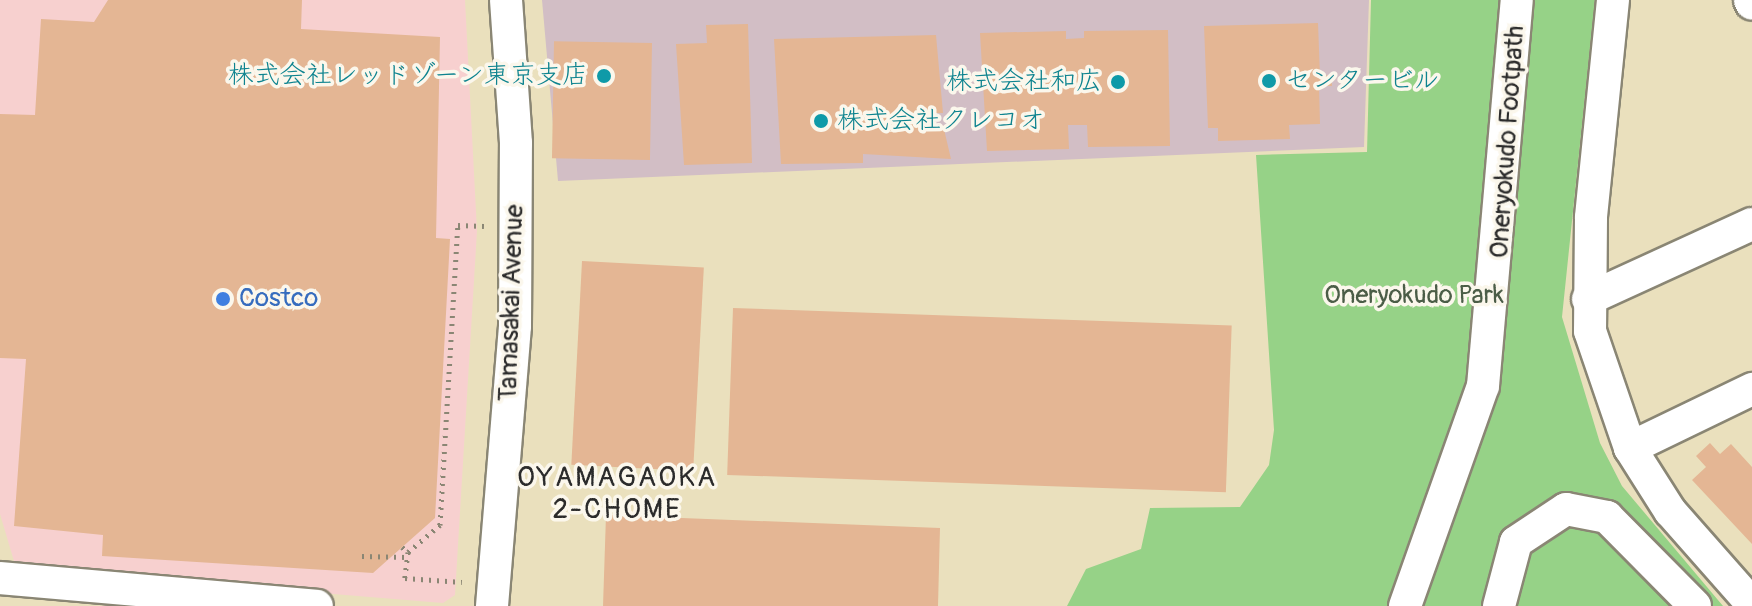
<!DOCTYPE html>
<html>
<head>
<meta charset="utf-8">
<style>
  body { margin:0 }
  #map { position:relative; width:1752px; height:606px; overflow:hidden; background:#eae0bd; font-family:Pangolin,"Klee One",sans-serif }
  div>[style] { position:absolute }
  .built>* { inset:0; background:#f7d0cf }
  .industrial>* { inset:0; background:#d2bec5 }
  .green>* { inset:0; background:#96d287 }
  .building>* { inset:0; background:#e4b694; transform-origin:0 0 }
  .path>* { height:5px; margin-top:-2.5px; transform-origin:0; background:repeating-linear-gradient(90deg,#8a8674 0 2px,transparent 0 8px) }
  .roads { filter:drop-shadow(2px 0 #8a8674) drop-shadow(-2px 0 #8a8674) drop-shadow(0 2px #8a8674) drop-shadow(0 -2px #8a8674) }
  .minor>* { height:32px; margin:-16px; padding:0 16px; transform-origin:16px; border-radius:16px; background:#fff }
  .dots>* { width:22px; height:22px; translate:-50% -50%; box-sizing:border-box; border:4px solid #fbf7ec; border-radius:50% }
  span { translate:-50% -50%; white-space:nowrap; text-align:center; line-height:1.15; -webkit-text-stroke:7px #fbf7ec; paint-order:stroke }
  .culture-label { font-size:26px; color:#0d838f }
  .right { translate:-100% -50%; text-align:right }
  .left { translate:0 -50%; text-align:left }
  .street-label { font-size:26px; color:#2b2b2b }
  .park-label { font-size:26px; color:#4b5d47 }
  .shop-label { font-size:26px; color:#366cbe }
  .neighbourhood-label { font-size:28px; color:#2b2b2b; letter-spacing:2px }
</style>
</head>
<body>
<div id="map">
  <div class="built">
    <div style="clip-path:polygon(0 0,465px 0,477px 231px,455px 595px,443px 603px,16px 568px,0 514px)"></div>
  </div>
  <div class="industrial">
    <div style="clip-path:polygon(542px 0,1369px 0,1364px 147px,558px 181px)"></div>
  </div>
  <div class="green">
    <div style="clip-path:polygon(1371px 0,1595px 0,1562px 317px,1600px 443px,1622px 486px,1723px 606px,1709px 606px,1621px 518px,1555px 505px,1496px 606px,1067px 606px,1086px 569px,1141px 549px,1150px 508px,1240px 507px,1269px 465px,1274px 430px,1256px 155px,1367px 152px)"></div>
    <div style="clip-path:polygon(1595px 520px,1687px 606px,1510px 606px,1534px 541px,1548px 526px)"></div>
  </div>
  <div class="building">
    <div style="clip-path:polygon(108px 0,302px 0,301px 29px,440px 37px,436px 238px,450px 239px,435px 518px,373px 573px,102px 556px,103px 535px,14px 526px,26px 359px,0 358px,0 114px,35px 115px,41px 19px,94px 22px)"></div>
    <div style="clip-path:polygon(1318px 23px,1320px 76px,1331px 75px,1332px 86px,1319px 86px,1320px 124px,1289px 125px,1290px 139px,1218px 141px,1218px 128px,1208px 128px,1204px 26px)"></div>
    <div style="clip-path:polygon(748px 24px,752px 163px,684px 165px,676px 44px,707px 43px,706px 25px)"></div>
    <div style="clip-path:polygon(1168px 30px,1170px 146px,1088px 147px,1087px 125px,1068px 125px,1069px 149px,987px 151px,980px 33px,1066px 31px,1066px 39px,1084px 38px,1084px 31px)"></div>
    <div style="clip-path:polygon(936px 35px,943px 113px,934px 113px,935px 126px,943px 125px,951px 159px,863px 154px,863px 163px,781px 164px,774px 39px)"></div>
    <div style="left:652px;top:43px;width:117px;height:98px;rotate:91deg"></div>
    <div style="left:582px;top:261px;width:122px;height:204px;rotate:3deg"></div>
    <div style="left:733px;top:308px;width:499px;height:167px;rotate:2deg"></div>
    <div style="clip-path:polygon(1710px 443px,1720px 454px,1731px 444px,1752px 467px,1752px 544px,1692px 480px,1706px 467px,1696px 456px)"></div>
    <div style="clip-path:polygon(606px 515px,940px 528px,938px 606px,603px 606px)"></div>
  </div>
  <div class="path">
    <div style="left:402px;top:547px;width:8px;rotate:40deg"></div>
    <div style="left:408px;top:552px;width:42px;rotate:-40.2deg"></div>
    <div style="left:440px;top:525px;width:301px;rotate:-86.6deg"></div>
    <div style="left:458px;top:225px;width:26px;rotate:2deg"></div>
    <div style="left:408px;top:552px;width:26px;rotate:97deg"></div>
    <div style="left:405px;top:578px;width:57px;rotate:4deg"></div>
    <div style="left:362px;top:556px;width:45px;rotate:1.3deg"></div>
  </div>
  <div class="roads">
    <div class="minor">
      <div style="left:1613px;top:0;width:219px;rotate:95.8deg"></div>
      <div style="left:1591px;top:218px;width:113px;rotate:90.5deg"></div>
      <div style="left:1590px;top:331px;width:124px;rotate:71.1deg"></div>
      <div style="left:1630px;top:448px;width:75px;rotate:57.6deg"></div>
      <div style="left:1670px;top:511px;width:124px;rotate:48.6deg"></div>
      <div style="left:1750px;top:0;width:4px;rotate:63deg"></div>
      <div style="left:1588px;top:299px;width:180px;rotate:-24.6deg"></div>
      <div style="left:1630px;top:448px;width:136px;rotate:-25.8deg"></div>
      <div style="left:0;top:578px;width:318px;rotate:5deg"></div>
      <div style="left:492px;top:606px;width:281px;rotate:-85.3deg"></div>
      <div style="left:515px;top:326px;width:183px;rotate:-89.7deg"></div>
      <div style="left:516px;top:143px;width:143px;rotate:-94deg"></div>
      <div style="left:1405px;top:606px;width:233px;rotate:-70.5deg"></div>
      <div style="left:1483px;top:386px;width:387px;rotate:-85deg"></div>
      <div style="left:1499px;top:606px;width:66px;rotate:-75.1deg"></div>
      <div style="left:1516px;top:542px;width:60px;rotate:-33.4deg"></div>
      <div style="left:1566px;top:509px;width:42px;rotate:11deg"></div>
      <div style="left:1607px;top:517px;width:125px;rotate:45.3deg"></div>
    </div>
  </div>
  <div class="dots">
    <div style="left:604px;top:76px;background:#0f9aa8"></div>
    <div style="left:1269px;top:81px;background:#0f9aa8"></div>
    <div style="left:1118px;top:82px;background:#0f9aa8"></div>
    <div style="left:821px;top:121px;background:#0f9aa8"></div>
    <div style="left:223px;top:299px;background:#3f7fe0"></div>
  </div>
  <div class="culture-label">
    <span class="right" style="left:588px;top:76px">株式会社レッドゾーン東京支店</span>
    <span class="left" style="left:1285px;top:81px">センタービル</span>
    <span class="right" style="left:1102px;top:82px">株式会社和広</span>
    <span class="left" style="left:837px;top:121px">株式会社クレコオ</span>
  </div>
  <div class="street-label">
    <span style="left:1508px;top:142px;rotate:-86deg">Oneryokudo Footpath</span>
    <span style="left:512px;top:303px;rotate:-88deg">Tamasakai Avenue</span>
  </div>
  <div class="park-label">
    <span style="left:1414px;top:296px">Oneryokudo Park</span>
  </div>
  <div class="shop-label">
    <span class="left" style="left:239px;top:299px">Costco</span>
  </div>
  <div class="neighbourhood-label">
    <span style="left:617px;top:494px">OYAMAGAOKA<br>2-CHOME</span>
  </div>
</div>
</body>
</html>
